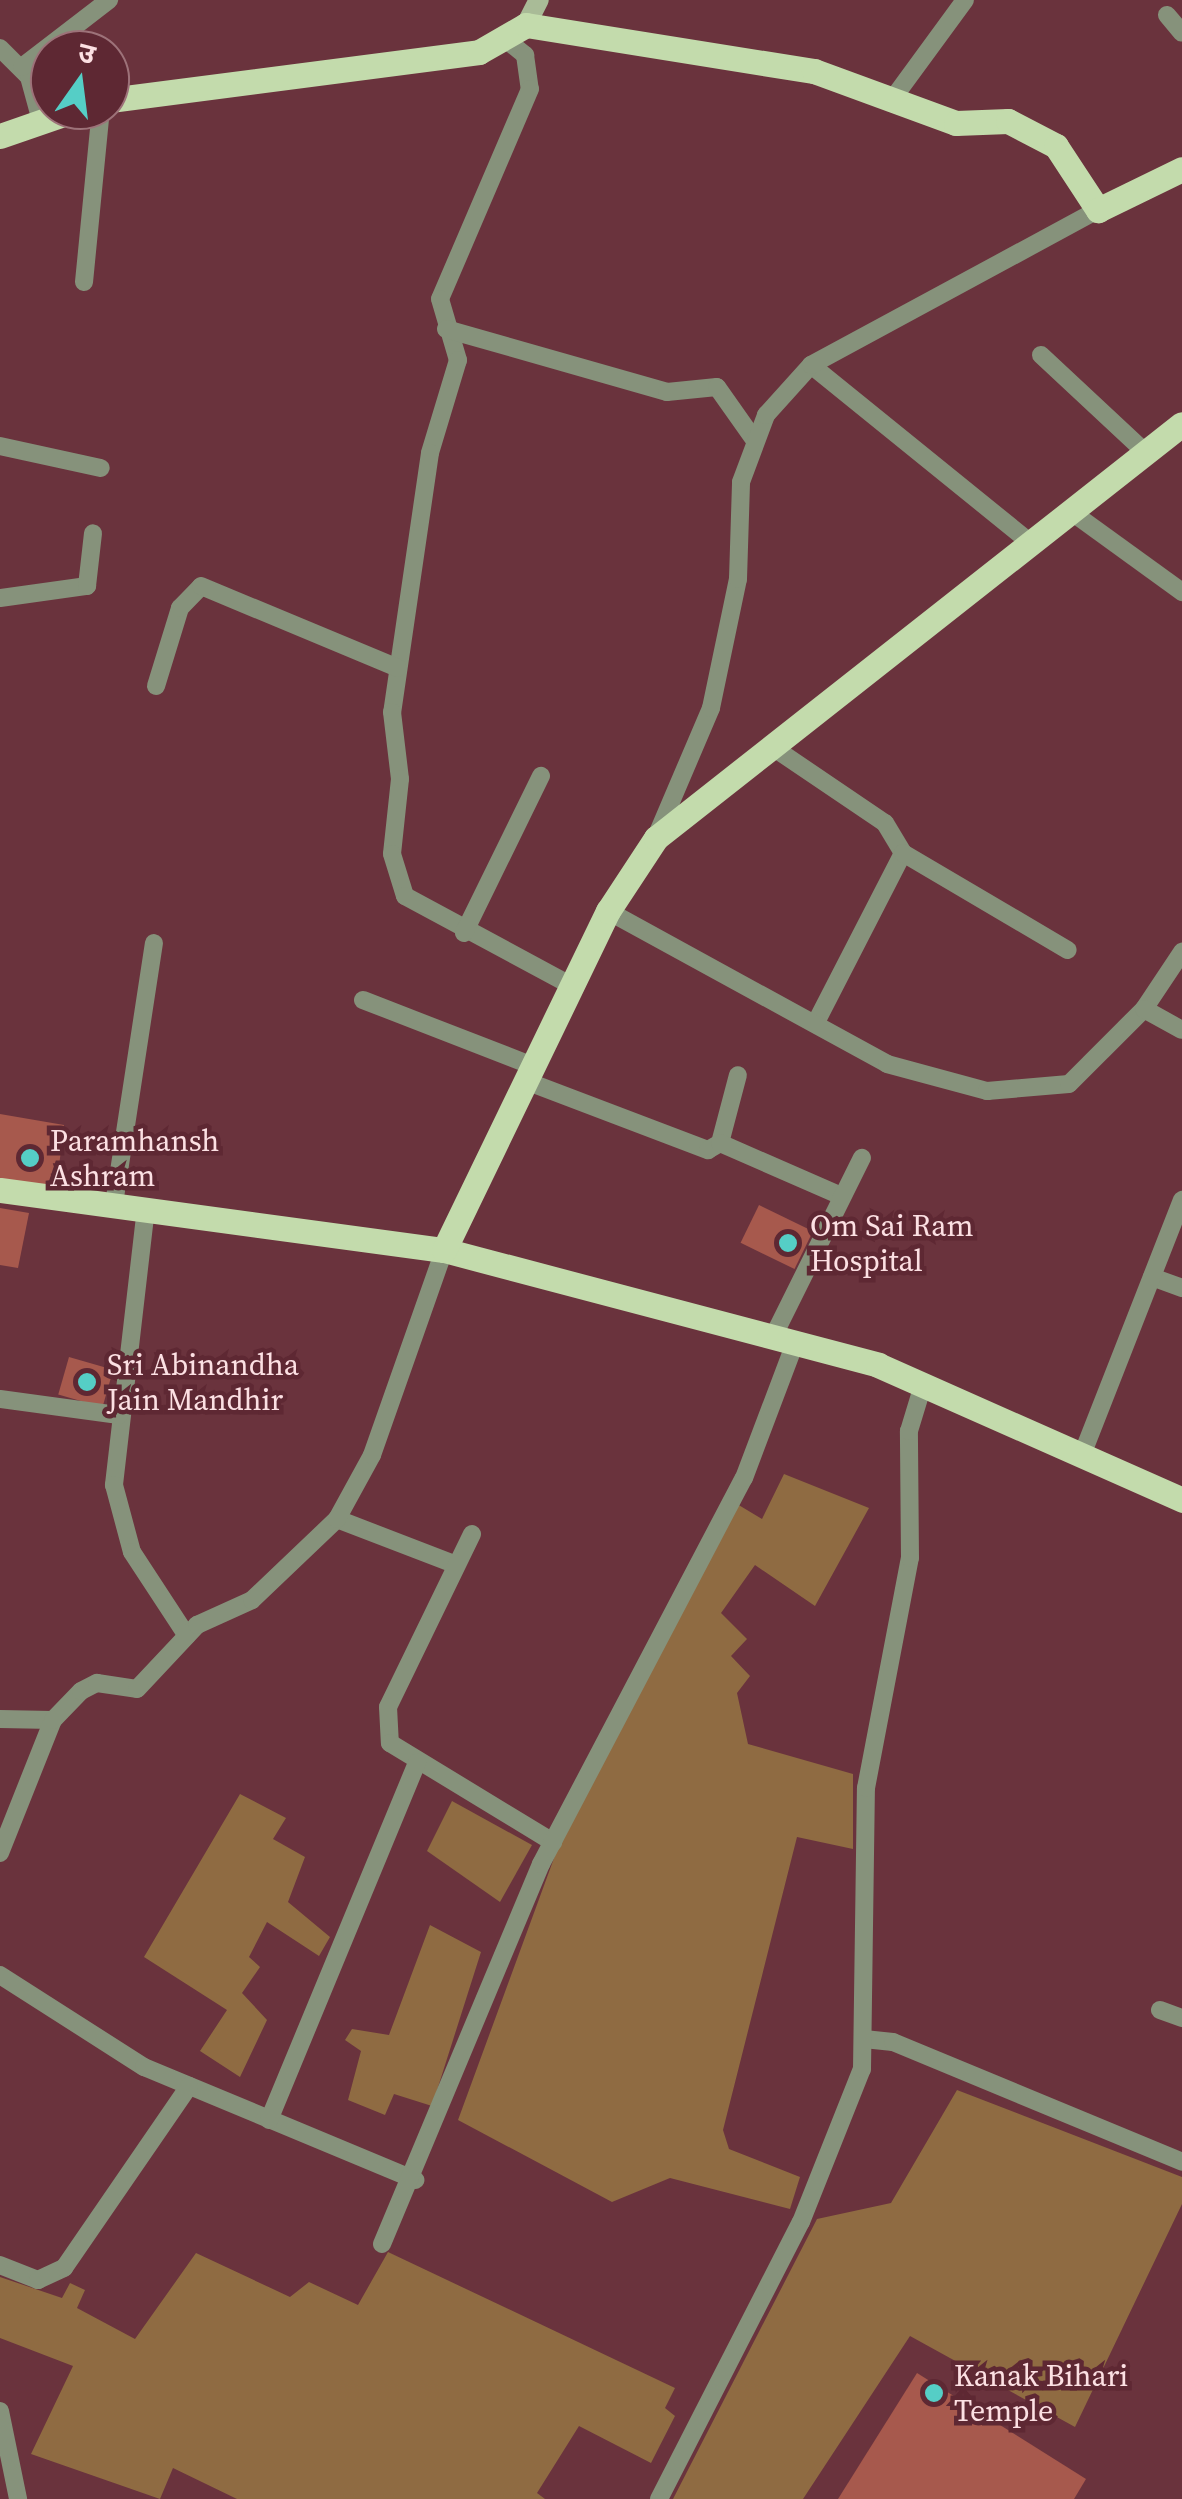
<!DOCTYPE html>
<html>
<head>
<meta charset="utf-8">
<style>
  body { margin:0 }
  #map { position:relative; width:1182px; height:2499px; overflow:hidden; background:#6a333d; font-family:"Source Serif 4","Noto Sans Devanagari",serif }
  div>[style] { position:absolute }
  .green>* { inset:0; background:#8f6b42 }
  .building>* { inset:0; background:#a7594d; transform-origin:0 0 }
  .street>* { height:18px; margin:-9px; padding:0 9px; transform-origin:9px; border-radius:9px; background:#86927b }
  .secondary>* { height:20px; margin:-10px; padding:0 10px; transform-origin:10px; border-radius:10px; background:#a9bb97 }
  .primary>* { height:25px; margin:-12.5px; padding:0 12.5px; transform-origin:12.5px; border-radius:12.5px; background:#c3dbac }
  .dots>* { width:28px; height:28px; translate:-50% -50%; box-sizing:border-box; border:5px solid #5e2833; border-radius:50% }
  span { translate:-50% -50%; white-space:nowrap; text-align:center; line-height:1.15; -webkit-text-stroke:9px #5e2833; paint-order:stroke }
  .poi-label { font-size:30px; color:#fce0e3 }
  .left { translate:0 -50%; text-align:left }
  .north { position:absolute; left:30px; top:30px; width:100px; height:100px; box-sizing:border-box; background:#5e2833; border:2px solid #9d7279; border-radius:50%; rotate:14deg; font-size:28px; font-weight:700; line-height:40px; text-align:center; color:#fce0e3 }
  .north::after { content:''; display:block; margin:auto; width:35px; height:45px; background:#55cec6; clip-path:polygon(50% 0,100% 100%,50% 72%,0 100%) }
</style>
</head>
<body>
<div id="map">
  <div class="green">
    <div style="clip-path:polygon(784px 1474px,869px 1508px,815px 1606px,755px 1565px,721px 1613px,747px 1639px,731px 1656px,750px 1676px,737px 1693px,748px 1744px,853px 1774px,853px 1849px,797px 1837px,723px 2130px,729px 2149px,800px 2177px,790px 2209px,670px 2178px,612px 2202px,458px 2120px,557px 1850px,737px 1504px,762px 1519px)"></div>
    <div style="clip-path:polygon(240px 1794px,286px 1818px,273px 1839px,305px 1857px,288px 1902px,330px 1937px,319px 1956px,267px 1922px,249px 1957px,260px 1967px,242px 1993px,267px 2020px,240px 2077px,200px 2051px,227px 2010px,144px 1957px)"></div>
    <div style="clip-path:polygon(452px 1801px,532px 1845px,500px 1902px,427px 1851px)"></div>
    <div style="clip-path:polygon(430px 1925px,481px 1952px,432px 2106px,394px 2094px,385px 2115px,348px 2100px,361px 2051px,345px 2040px,352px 2029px,389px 2035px)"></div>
    <div style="clip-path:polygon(957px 2090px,1182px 2177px,1182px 2204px,1075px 2427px,910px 2336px,803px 2499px,673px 2499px,817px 2219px,891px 2203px)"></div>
    <div style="clip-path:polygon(388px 2252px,675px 2388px,665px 2408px,675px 2416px,651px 2463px,579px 2426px,537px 2493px,545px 2499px,237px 2499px,173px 2468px,160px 2499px,31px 2454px,73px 2366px,0 2338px,0 2277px,62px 2298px,70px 2283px,85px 2290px,77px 2308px,135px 2339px,196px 2253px,290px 2297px,309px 2282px,358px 2305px)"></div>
  </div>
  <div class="building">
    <div style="clip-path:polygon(0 1114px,64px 1125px,56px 1191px,0 1180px)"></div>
    <div style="left:759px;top:1205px;width:60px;height:42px;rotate:26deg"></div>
    <div style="clip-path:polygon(0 1208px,29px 1213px,18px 1268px,0 1265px)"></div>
    <div style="left:69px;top:1357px;width:46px;height:39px;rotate:16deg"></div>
    <div style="clip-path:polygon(917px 2373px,1086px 2479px,1074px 2499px,838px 2499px)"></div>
  </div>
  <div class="street">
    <div style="left:1167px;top:15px;width:23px;rotate:50deg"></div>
    <div style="left:509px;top:42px;width:21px;rotate:39deg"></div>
    <div style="left:525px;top:55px;width:34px;rotate:82deg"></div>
    <div style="left:530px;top:89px;width:228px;rotate:113.2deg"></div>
    <div style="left:440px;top:299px;width:64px;rotate:73.6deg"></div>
    <div style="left:458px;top:360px;width:97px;rotate:106.8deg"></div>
    <div style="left:430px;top:453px;width:262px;rotate:98.3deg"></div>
    <div style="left:392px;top:712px;width:67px;rotate:83.2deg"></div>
    <div style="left:400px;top:779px;width:75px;rotate:96.1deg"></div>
    <div style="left:392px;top:854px;width:44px;rotate:72.8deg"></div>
    <div style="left:405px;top:896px;width:190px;rotate:28.3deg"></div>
    <div style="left:0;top:48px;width:41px;rotate:45deg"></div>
    <div style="left:29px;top:77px;width:46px;rotate:74.7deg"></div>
    <div style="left:22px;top:67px;width:110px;rotate:-37.6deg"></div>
    <div style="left:894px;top:97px;width:120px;rotate:-53.8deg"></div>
    <div style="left:84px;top:282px;width:173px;rotate:-84.4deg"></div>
    <div style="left:446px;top:329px;width:230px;rotate:15.9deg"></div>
    <div style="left:667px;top:392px;width:50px;rotate:-5.7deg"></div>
    <div style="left:717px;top:387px;width:62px;rotate:54.8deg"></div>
    <div style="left:1041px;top:355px;width:144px;rotate:43deg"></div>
    <div style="left:811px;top:365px;width:286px;rotate:39deg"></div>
    <div style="left:0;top:446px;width:103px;rotate:12.3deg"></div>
    <div style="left:1073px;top:513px;width:135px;rotate:35.9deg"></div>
    <div style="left:0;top:598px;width:88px;rotate:-7.9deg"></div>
    <div style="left:87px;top:586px;width:53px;rotate:-83.5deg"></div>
    <div style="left:156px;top:686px;width:82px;rotate:-72.9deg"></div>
    <div style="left:180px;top:608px;width:30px;rotate:-46deg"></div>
    <div style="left:201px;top:586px;width:213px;rotate:22.6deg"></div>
    <div style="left:777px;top:750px;width:130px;rotate:34.1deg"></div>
    <div style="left:885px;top:823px;width:35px;rotate:59deg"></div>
    <div style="left:903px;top:853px;width:192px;rotate:117.2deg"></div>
    <div style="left:656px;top:837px;width:140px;rotate:-66.9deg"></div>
    <div style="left:711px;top:708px;width:132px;rotate:-78.2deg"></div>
    <div style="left:738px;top:579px;width:97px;rotate:-88.2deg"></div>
    <div style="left:741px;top:482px;width:72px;rotate:-69.5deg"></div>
    <div style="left:766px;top:415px;width:67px;rotate:-48deg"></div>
    <div style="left:811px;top:365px;width:326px;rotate:-28.4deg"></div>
    <div style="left:903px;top:853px;width:191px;rotate:30.5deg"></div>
    <div style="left:608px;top:911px;width:318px;rotate:28.7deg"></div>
    <div style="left:887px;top:1064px;width:104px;rotate:15.1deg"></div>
    <div style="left:987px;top:1091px;width:82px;rotate:-4.9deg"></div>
    <div style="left:1069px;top:1084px;width:106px;rotate:-45deg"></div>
    <div style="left:1144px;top:1009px;width:69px;rotate:-56.3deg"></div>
    <div style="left:464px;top:933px;width:175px;rotate:-63.9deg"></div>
    <div style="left:363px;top:1000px;width:182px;rotate:21.2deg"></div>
    <div style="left:1144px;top:1009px;width:43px;rotate:28.9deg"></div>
    <div style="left:526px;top:1081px;width:195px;rotate:20.8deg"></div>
    <div style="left:708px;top:1150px;width:14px;rotate:-30deg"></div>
    <div style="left:720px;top:1143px;width:70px;rotate:-75.2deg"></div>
    <div style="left:720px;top:1143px;width:128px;rotate:23.6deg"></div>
    <div style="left:114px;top:1204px;width:264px;rotate:-81.3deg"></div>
    <div style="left:146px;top:1208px;width:279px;rotate:96.6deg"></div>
    <div style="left:114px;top:1485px;width:69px;rotate:75deg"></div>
    <div style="left:132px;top:1552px;width:100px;rotate:56.8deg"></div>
    <div style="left:1152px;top:1277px;width:32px;rotate:20deg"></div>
    <div style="left:773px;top:1337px;width:200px;rotate:-63.6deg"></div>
    <div style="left:0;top:1399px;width:120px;rotate:7.7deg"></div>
    <div style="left:1082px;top:1455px;width:274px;rotate:-68.6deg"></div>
    <div style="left:337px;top:1519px;width:125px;rotate:21deg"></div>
    <div style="left:472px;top:1534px;width:192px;rotate:115.9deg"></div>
    <div style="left:388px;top:1707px;width:36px;rotate:87deg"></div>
    <div style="left:390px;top:1743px;width:191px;rotate:31.3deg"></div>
    <div style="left:0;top:1719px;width:53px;rotate:1.1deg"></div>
    <div style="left:0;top:1853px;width:143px;rotate:-68.3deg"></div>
    <div style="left:53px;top:1720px;width:40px;rotate:-46deg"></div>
    <div style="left:81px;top:1691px;width:18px;rotate:-27deg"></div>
    <div style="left:97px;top:1683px;width:40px;rotate:8.5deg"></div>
    <div style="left:137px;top:1689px;width:88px;rotate:-46.8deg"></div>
    <div style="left:197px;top:1625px;width:60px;rotate:-24.4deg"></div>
    <div style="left:252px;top:1600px;width:117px;rotate:-43.6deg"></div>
    <div style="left:337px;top:1519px;width:73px;rotate:-61.3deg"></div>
    <div style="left:372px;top:1455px;width:217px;rotate:-70.6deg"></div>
    <div style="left:0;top:1975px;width:171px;rotate:32.6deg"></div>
    <div style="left:144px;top:2067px;width:294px;rotate:22.6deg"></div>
    <div style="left:1160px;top:2010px;width:23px;rotate:20deg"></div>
    <div style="left:864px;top:2039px;width:29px;rotate:6deg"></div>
    <div style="left:893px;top:2042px;width:313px;rotate:22.5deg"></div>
    <div style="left:269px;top:2120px;width:387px;rotate:-67.5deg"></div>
    <div style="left:382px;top:2244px;width:412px;rotate:-67.3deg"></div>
    <div style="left:541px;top:1864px;width:436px;rotate:-62.3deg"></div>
    <div style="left:744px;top:1478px;width:144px;rotate:-69.3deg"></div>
    <div style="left:0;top:2265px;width:41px;rotate:21.5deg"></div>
    <div style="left:38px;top:2280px;width:29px;rotate:-25deg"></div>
    <div style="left:64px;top:2268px;width:221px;rotate:-55.5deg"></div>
    <div style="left:0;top:2411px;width:90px;rotate:78.4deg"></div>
    <div style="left:659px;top:2499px;width:311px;rotate:-62.9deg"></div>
    <div style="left:801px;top:2222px;width:165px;rotate:-68.3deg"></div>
    <div style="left:862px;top:2069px;width:281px;rotate:-89.2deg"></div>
    <div style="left:866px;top:1788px;width:234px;rotate:-79.2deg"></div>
    <div style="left:910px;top:1558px;width:127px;rotate:-90.5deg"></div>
    <div style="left:909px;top:1431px;width:48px;rotate:-73.1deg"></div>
  </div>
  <div class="secondary">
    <div style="left:526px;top:25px;width:28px;rotate:-63deg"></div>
  </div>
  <div class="primary">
    <div style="left:110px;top:100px;width:372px;rotate:-7.4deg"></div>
    <div style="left:479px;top:52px;width:54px;rotate:-29.9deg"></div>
    <div style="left:526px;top:25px;width:292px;rotate:9.1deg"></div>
    <div style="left:814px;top:71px;width:151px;rotate:20.1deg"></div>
    <div style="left:956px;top:123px;width:52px;rotate:-2.2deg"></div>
    <div style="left:1008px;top:121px;width:54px;rotate:27.5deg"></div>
    <div style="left:1056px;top:146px;width:77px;rotate:56.7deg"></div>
    <div style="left:1098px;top:210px;width:93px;rotate:-26deg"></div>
    <div style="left:0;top:136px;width:79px;rotate:-19.1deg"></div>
    <div style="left:0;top:1190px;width:448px;rotate:7.7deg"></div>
    <div style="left:444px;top:1250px;width:449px;rotate:14.8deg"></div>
    <div style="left:878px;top:1365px;width:333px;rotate:23.9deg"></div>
    <div style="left:444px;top:1250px;width:377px;rotate:-64.2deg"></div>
    <div style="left:608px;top:911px;width:87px;rotate:-56.7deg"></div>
    <div style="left:656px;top:838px;width:669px;rotate:-38.21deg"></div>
  </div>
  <div class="dots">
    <div style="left:30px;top:1158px;background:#55cec6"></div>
    <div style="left:788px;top:1243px;background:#55cec6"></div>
    <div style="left:87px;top:1382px;background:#55cec6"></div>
    <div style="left:934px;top:2393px;background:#55cec6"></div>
  </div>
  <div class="poi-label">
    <span class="left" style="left:50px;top:1158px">Paramhansh<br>Ashram</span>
    <span class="left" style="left:810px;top:1243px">Om Sai Ram<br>Hospital</span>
    <span class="left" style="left:107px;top:1382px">Sri Abinandha<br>Jain Mandhir</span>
    <span class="left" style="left:954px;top:2393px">Kanak Bihari<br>Temple</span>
  </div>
  <div class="north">उ</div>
</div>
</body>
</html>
